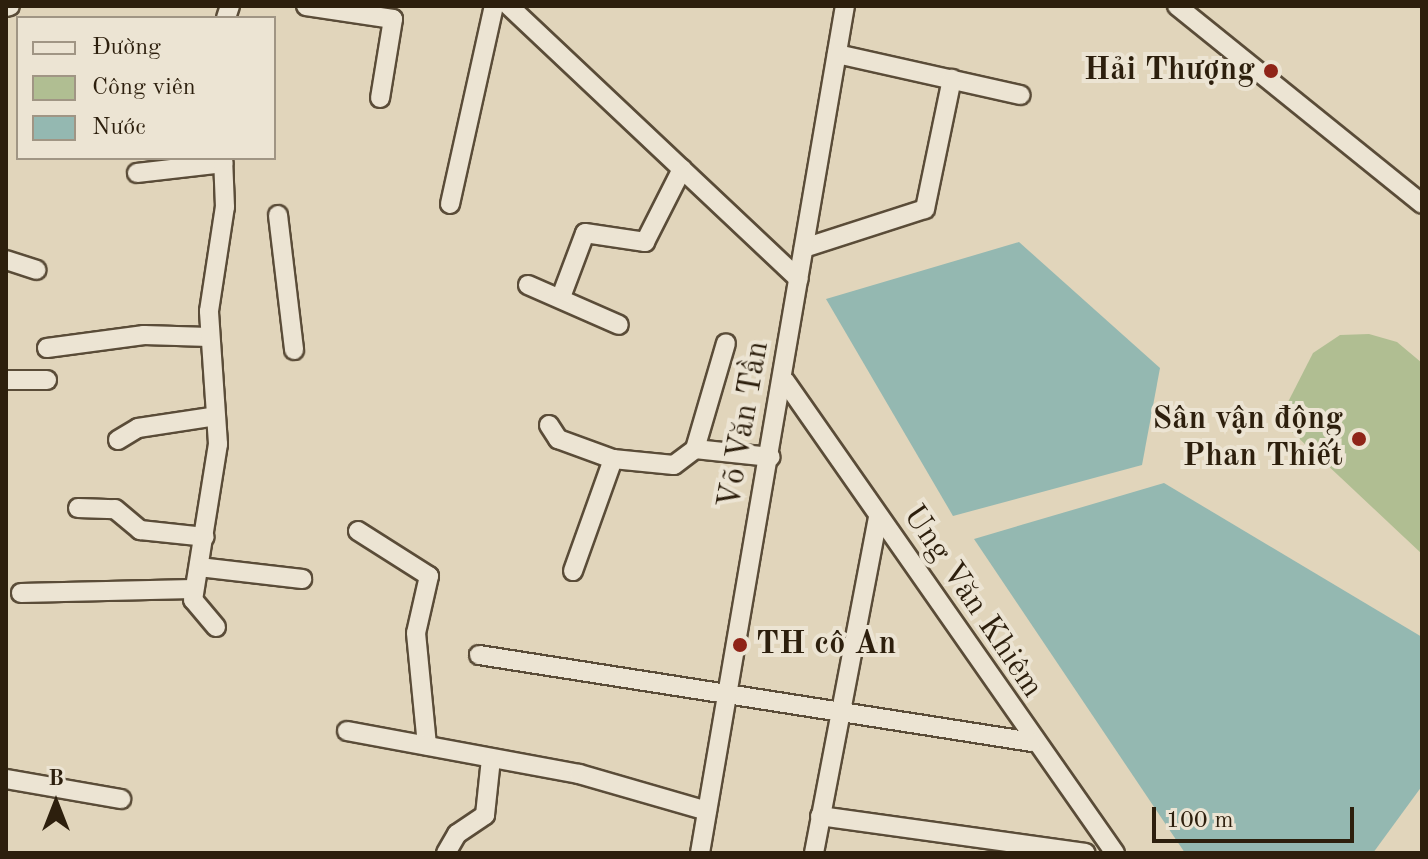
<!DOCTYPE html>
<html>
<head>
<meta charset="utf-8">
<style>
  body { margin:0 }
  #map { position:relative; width:1428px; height:859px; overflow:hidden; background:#e1d5bb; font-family:"Old Standard TT",serif }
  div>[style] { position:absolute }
  .green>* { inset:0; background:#b0be92 }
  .water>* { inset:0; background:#94b8b1 }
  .roads { filter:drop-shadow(2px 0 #5a4c38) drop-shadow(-2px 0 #5a4c38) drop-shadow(0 2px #5a4c38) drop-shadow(0 -2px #5a4c38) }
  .minor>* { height:18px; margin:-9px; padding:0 9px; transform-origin:9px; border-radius:9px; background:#ece4d3 }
  .dots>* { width:22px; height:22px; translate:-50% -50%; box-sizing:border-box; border:4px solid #ece4d3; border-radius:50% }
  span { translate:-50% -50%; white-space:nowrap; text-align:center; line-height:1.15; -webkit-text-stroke:8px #ece4d3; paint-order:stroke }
  .poi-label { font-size:32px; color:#2d1f0d; font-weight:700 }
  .right { translate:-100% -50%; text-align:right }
  .left { translate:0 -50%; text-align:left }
  .street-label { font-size:32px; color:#2d1f0d }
  .frame { position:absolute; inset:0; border:8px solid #2d1f0d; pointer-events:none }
  .legend { position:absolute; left:16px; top:16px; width:260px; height:144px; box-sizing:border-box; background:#ece4d3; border:2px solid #a09584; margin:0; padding:10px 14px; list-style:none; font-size:24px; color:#2d1f0d }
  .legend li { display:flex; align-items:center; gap:16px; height:40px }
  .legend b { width:40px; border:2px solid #a09584 }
  .north { position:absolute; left:16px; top:763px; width:80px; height:80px; -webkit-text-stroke:6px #ece4d3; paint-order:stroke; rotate:0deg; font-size:22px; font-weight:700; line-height:32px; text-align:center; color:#2d1f0d }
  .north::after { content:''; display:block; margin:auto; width:28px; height:36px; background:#2d1f0d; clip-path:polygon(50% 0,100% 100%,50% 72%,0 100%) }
  .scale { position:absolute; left:1152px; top:807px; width:202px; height:36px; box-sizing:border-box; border:4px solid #2d1f0d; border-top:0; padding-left:10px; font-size:24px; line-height:28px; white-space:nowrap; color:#2d1f0d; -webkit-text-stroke:6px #ece4d3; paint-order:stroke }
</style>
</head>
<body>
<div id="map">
  <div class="green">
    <div style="clip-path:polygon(1369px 334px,1397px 342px,1422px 363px,1422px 554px,1290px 430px,1287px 404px,1313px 353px,1340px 335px)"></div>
  </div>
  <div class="water">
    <div style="clip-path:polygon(1019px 242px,1160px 368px,1142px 465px,953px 516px,826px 299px)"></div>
    <div style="clip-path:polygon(1164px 483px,1422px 637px,1422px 786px,1373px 853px,1185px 853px,974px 539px)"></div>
  </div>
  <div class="roads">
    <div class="minor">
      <div style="left:306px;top:6px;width:88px;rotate:8.5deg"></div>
      <div style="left:393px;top:19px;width:80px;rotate:99.3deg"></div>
      <div style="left:509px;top:6px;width:398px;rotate:43.3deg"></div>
      <div style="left:1177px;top:6px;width:315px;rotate:38.9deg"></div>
      <div style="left:6px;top:7px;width:4px;rotate:-14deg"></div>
      <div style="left:226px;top:18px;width:13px;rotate:-72deg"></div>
      <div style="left:837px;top:54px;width:188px;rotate:12.6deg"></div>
      <div style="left:137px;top:173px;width:87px;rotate:-6.6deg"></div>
      <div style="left:450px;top:204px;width:203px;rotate:-77.5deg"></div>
      <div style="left:278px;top:215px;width:136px;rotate:83.2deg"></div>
      <div style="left:804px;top:248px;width:127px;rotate:-17.9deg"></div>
      <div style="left:925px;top:209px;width:133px;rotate:-78.3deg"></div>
      <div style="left:6px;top:260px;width:32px;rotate:18deg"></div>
      <div style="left:528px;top:285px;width:99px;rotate:23.7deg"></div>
      <div style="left:561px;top:297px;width:68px;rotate:-69.4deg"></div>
      <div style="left:585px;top:233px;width:61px;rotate:8.5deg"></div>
      <div style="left:645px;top:242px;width:82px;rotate:-63.1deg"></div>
      <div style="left:47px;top:348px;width:98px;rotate:-7.6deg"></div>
      <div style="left:144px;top:335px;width:65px;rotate:1.8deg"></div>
      <div style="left:6px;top:380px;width:41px"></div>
      <div style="left:785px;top:381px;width:576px;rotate:55.04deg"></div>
      <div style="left:549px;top:425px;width:17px;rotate:57deg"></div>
      <div style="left:558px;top:439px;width:59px;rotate:20deg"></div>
      <div style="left:118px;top:440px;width:23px;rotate:-31deg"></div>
      <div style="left:138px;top:428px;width:74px;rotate:-8.6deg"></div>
      <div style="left:695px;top:449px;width:110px;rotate:-73.7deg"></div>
      <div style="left:78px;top:508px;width:37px;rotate:2deg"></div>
      <div style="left:115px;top:509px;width:33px;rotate:40deg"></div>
      <div style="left:140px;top:530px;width:65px;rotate:6.1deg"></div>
      <div style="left:358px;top:531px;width:84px;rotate:32.4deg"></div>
      <div style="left:429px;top:576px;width:58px;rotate:102.8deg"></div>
      <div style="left:416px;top:633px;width:113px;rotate:84.4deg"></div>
      <div style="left:199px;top:567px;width:104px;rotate:6.6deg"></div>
      <div style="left:573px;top:571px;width:119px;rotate:-70.3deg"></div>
      <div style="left:613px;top:459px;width:61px;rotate:5.6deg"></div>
      <div style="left:674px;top:465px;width:26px;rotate:-37deg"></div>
      <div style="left:695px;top:449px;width:76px;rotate:6deg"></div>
      <div style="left:21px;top:593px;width:172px;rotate:-1.3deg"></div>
      <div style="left:216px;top:627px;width:35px;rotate:-130deg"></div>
      <div style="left:193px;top:600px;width:158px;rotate:-80.9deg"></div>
      <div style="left:218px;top:444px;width:133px;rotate:-93.9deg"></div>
      <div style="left:209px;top:311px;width:105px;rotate:-81.3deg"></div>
      <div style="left:225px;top:207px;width:49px;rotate:-92.3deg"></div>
      <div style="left:479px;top:655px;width:560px;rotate:8.94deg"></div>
      <div style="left:347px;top:731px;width:236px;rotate:10.5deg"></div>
      <div style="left:579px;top:774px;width:133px;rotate:16.1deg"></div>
      <div style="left:6px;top:779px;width:117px;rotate:9.9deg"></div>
      <div style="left:820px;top:816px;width:268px;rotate:7.9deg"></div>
      <div style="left:446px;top:853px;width:22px;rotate:-60deg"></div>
      <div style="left:457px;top:834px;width:34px;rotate:-34deg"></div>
      <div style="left:485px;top:815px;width:56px;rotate:-83.9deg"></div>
      <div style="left:700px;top:853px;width:859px;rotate:-80.29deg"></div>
      <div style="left:814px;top:853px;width:342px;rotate:-79.2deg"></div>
    </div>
  </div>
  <div class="dots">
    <div style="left:1271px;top:71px;background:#8f2418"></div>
    <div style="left:1359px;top:439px;background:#8f2418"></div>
    <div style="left:740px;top:645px;background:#8f2418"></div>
  </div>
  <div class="poi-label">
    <span class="right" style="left:1255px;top:71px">Hải Thượng</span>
    <span class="right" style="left:1343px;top:439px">Sân vận động<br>Phan Thiết</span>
    <span class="left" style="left:756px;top:645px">TH cô An</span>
  </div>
  <div class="street-label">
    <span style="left:745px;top:425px;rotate:-80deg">Võ Văn Tần</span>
    <span style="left:972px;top:602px;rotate:56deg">Ung Văn Khiêm</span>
  </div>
  <div class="frame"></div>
  <ul class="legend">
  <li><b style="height:10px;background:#ece4d3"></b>Đường</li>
  <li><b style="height:22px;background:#b0be92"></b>Công viên</li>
  <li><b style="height:22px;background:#94b8b1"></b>Nước</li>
  </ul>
  <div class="north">B</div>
  <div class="scale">100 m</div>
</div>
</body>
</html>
